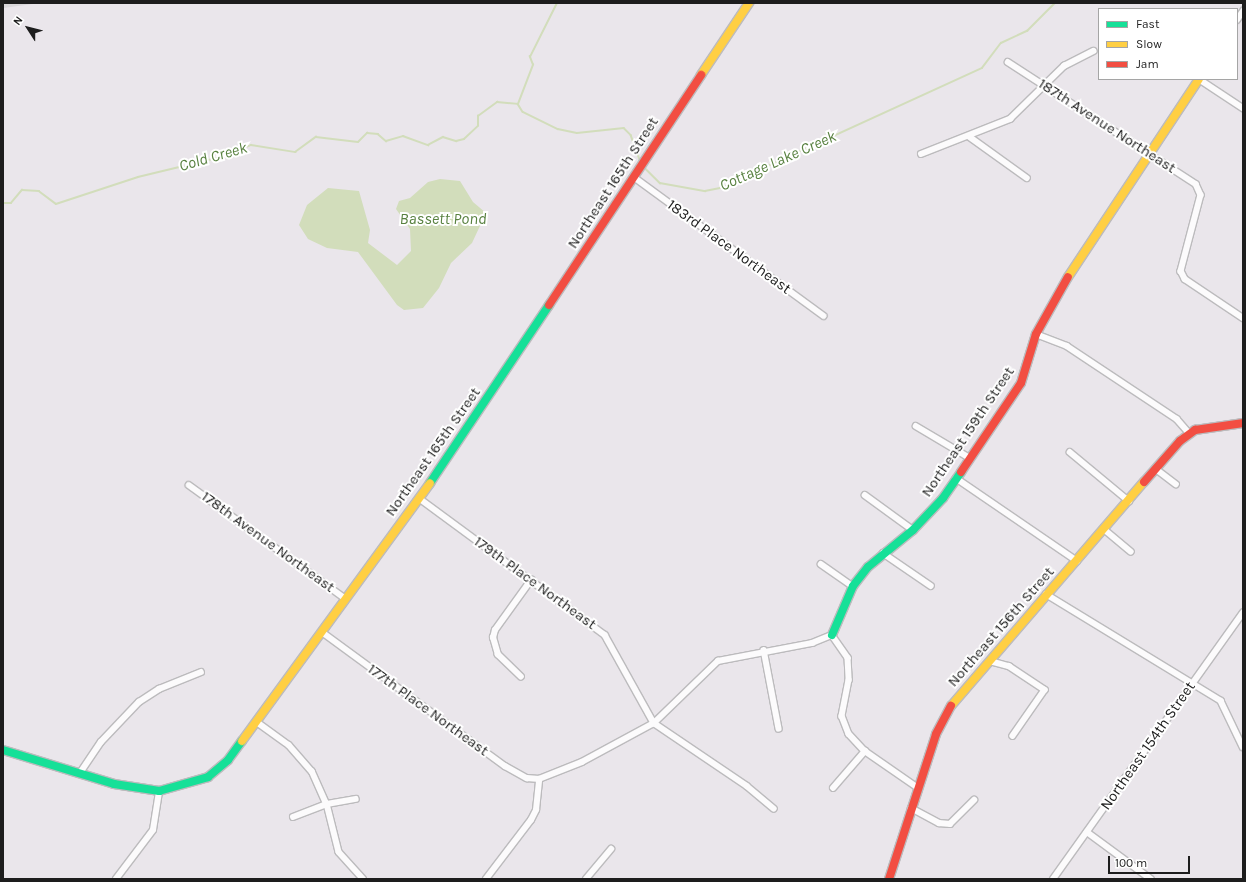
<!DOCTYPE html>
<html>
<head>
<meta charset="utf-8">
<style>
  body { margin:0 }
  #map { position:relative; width:1246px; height:882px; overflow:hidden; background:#eae6eb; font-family:Karla,sans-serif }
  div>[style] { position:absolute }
  .residential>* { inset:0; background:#d9d7da }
  .water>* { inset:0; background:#d2ddbb }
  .stream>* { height:1.5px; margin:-0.75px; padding:0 0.75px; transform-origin:0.75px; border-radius:0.75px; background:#d2ddbb }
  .roads { filter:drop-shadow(1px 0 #bcbbbd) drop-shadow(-1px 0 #bcbbbd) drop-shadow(0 1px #bcbbbd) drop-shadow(0 -1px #bcbbbd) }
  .street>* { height:5.5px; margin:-2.75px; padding:0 2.75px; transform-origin:2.75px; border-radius:2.75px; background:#fcfbfc }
  .fast>* { height:8px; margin:-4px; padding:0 4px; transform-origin:4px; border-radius:4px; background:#16e098 }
  .slow>* { height:8px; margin:-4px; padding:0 4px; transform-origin:4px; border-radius:4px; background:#ffcf43 }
  .jam>* { height:8px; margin:-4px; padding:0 4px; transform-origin:4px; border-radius:4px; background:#f24e42 }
  span { translate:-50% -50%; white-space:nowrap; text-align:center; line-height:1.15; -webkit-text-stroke:4px #fff; paint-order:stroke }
  .street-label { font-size:15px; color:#1d1d1d }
  .water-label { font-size:16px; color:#588140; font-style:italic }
  .frame { position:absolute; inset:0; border:4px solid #1d1d1d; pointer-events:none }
  .legend { position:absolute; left:1098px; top:8px; width:140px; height:72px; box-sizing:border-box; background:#fff; border:1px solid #a5a5a5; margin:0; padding:5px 7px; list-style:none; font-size:12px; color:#1d1d1d }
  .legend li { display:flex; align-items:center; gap:8px; height:20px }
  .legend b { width:20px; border:1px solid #a5a5a5 }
  .north { position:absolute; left:8px; top:8px; width:40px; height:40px; -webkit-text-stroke:3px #fff; paint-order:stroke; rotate:306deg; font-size:11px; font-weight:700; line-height:16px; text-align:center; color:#1d1d1d }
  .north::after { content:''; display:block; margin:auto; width:14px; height:18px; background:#1d1d1d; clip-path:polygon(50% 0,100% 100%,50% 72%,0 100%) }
  .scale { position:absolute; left:1108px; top:856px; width:82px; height:18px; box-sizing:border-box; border:2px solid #1d1d1d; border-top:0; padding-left:5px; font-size:12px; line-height:14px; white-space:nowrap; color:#1d1d1d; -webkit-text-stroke:3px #fff; paint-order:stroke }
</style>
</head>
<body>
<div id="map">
  <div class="residential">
    <div style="clip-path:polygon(3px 3px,40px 3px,3px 8px)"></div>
  </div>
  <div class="water">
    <div style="clip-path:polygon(440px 179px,460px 181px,473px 202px,486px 213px,472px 243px,451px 263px,439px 288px,423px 308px,404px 310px,397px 305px,358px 252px,327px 248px,308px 239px,299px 225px,307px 205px,328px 188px,359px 191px,370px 230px,368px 243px,397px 265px,411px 251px,410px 229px,396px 209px,399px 201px,410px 198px,428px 182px)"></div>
  </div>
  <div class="stream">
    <div style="left:518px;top:104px;width:9px;rotate:58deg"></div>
    <div style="left:523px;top:112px;width:39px;rotate:26deg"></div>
    <div style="left:558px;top:129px;width:19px;rotate:12deg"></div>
    <div style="left:577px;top:133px;width:47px;rotate:-6.1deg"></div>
    <div style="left:624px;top:128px;width:10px;rotate:45deg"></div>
    <div style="left:631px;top:135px;width:29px;rotate:70deg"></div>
    <div style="left:518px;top:104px;width:42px;rotate:-69deg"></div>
    <div style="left:533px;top:65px;width:9px;rotate:-111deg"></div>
    <div style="left:530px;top:57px;width:60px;rotate:-63.4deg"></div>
    <div style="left:644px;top:167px;width:23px;rotate:45deg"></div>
    <div style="left:660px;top:183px;width:46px;rotate:10.1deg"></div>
    <div style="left:705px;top:191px;width:15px;rotate:-11deg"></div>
    <div style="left:720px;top:188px;width:288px;rotate:-24.6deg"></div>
    <div style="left:982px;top:68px;width:31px;rotate:-53deg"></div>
    <div style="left:1001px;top:43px;width:29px;rotate:-25deg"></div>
    <div style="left:1027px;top:31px;width:40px;rotate:-45deg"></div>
    <div style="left:3px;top:203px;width:8px"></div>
    <div style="left:11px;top:203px;width:17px;rotate:-50deg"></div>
    <div style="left:22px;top:190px;width:17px;rotate:3deg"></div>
    <div style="left:39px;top:191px;width:21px;rotate:37deg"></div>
    <div style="left:56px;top:204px;width:86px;rotate:-18.2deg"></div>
    <div style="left:138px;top:177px;width:89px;rotate:-13.6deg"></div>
    <div style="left:225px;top:156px;width:28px;rotate:-23deg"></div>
    <div style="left:251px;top:145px;width:45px;rotate:9deg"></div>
    <div style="left:295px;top:152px;width:26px;rotate:-36deg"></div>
    <div style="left:316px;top:137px;width:42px;rotate:6.8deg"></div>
    <div style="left:358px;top:142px;width:13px;rotate:-45deg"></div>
    <div style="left:367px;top:133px;width:11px;rotate:5deg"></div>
    <div style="left:378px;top:134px;width:11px;rotate:41deg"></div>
    <div style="left:386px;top:141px;width:18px;rotate:-16deg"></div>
    <div style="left:403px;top:136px;width:27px;rotate:20deg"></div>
    <div style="left:428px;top:145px;width:17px;rotate:-28deg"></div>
    <div style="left:443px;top:137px;width:14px;rotate:17deg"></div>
    <div style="left:456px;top:141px;width:8px;rotate:-14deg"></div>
    <div style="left:464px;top:139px;width:19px;rotate:-43deg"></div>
    <div style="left:478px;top:126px;width:10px;rotate:-90deg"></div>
    <div style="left:478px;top:116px;width:24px;rotate:-36deg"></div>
    <div style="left:497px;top:102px;width:21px;rotate:5deg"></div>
  </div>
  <div class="roads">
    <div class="street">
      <div style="left:1237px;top:20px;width:11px;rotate:-56deg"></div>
      <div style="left:1008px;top:62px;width:224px;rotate:33deg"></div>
      <div style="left:1196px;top:184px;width:12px;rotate:66deg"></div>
      <div style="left:1201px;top:195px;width:79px;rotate:104.7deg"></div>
      <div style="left:1181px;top:271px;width:9px;rotate:63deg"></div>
      <div style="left:1185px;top:279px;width:70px;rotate:33.9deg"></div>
      <div style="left:1199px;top:79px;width:53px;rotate:33.4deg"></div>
      <div style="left:970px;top:137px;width:70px;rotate:35.7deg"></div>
      <div style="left:921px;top:154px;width:96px;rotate:-21.5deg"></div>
      <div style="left:1010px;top:119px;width:76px;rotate:-44.5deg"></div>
      <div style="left:1064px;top:66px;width:33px;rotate:-27deg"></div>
      <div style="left:634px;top:177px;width:235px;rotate:36.2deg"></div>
      <div style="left:1036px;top:334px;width:33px;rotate:21deg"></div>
      <div style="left:1067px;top:346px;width:132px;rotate:33.6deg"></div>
      <div style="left:1177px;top:419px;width:18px;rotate:49deg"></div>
      <div style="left:916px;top:426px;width:63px;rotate:30.7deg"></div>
      <div style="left:1070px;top:452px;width:77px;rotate:39.7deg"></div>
      <div style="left:1156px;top:469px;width:25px;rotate:37deg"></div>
      <div style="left:956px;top:478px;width:147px;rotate:34.4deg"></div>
      <div style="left:189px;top:485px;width:194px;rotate:36deg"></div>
      <div style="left:865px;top:495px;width:59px;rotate:36.1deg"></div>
      <div style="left:419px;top:498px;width:231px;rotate:36.4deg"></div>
      <div style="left:605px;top:635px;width:101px;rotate:60.9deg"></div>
      <div style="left:654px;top:723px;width:112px;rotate:34.1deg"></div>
      <div style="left:747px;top:786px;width:35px;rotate:40deg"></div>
      <div style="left:1104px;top:529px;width:35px;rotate:40deg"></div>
      <div style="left:883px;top:553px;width:58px;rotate:34.5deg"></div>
      <div style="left:821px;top:564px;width:39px;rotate:35deg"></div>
      <div style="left:1046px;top:594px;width:205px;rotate:31.4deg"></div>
      <div style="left:1221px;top:701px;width:51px;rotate:64.4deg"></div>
      <div style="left:322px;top:632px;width:227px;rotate:36.2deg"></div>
      <div style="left:505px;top:766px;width:25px;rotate:29deg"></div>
      <div style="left:527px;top:778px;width:12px;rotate:5deg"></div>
      <div style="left:764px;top:650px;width:80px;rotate:79.2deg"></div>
      <div style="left:990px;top:661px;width:20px;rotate:15deg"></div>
      <div style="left:1009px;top:666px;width:43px;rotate:33.7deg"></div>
      <div style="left:1045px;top:690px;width:56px;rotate:124.8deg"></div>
      <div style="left:521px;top:677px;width:32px;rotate:-136deg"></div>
      <div style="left:498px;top:655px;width:18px;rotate:-106deg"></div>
      <div style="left:493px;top:638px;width:8px;rotate:-76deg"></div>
      <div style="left:495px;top:630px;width:62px;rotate:-54.2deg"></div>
      <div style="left:257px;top:722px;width:39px;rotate:36deg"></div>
      <div style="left:289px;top:745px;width:35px;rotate:49deg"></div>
      <div style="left:312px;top:771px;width:36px;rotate:66deg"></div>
      <div style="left:327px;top:804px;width:49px;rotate:76deg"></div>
      <div style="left:339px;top:852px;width:36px;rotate:48deg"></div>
      <div style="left:80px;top:773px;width:37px;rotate:-56deg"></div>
      <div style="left:101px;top:742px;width:55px;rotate:-46.5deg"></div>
      <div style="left:139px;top:702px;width:24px;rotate:-33deg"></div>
      <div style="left:159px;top:689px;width:45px;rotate:-22deg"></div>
      <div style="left:833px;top:788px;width:49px;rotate:-49.1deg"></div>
      <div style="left:911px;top:808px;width:32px;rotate:28deg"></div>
      <div style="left:939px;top:823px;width:11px;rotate:5deg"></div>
      <div style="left:950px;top:824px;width:34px;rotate:-45deg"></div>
      <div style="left:293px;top:817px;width:36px;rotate:-21deg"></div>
      <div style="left:327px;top:804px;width:29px;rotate:-10deg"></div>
      <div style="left:1087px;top:832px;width:79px;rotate:36.3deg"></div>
      <div style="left:116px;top:879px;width:61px;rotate:-52.9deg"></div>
      <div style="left:153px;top:830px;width:39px;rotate:-81deg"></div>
      <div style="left:486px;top:879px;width:74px;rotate:-52.7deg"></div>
      <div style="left:531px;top:820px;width:11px;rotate:-63deg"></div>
      <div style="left:536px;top:810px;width:31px;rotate:-84deg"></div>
      <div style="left:539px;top:779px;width:46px;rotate:-21.6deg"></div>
      <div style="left:582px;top:762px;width:82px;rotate:-28.4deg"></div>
      <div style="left:654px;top:723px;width:89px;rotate:-44.1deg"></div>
      <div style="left:718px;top:661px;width:96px;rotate:-10.8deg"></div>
      <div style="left:812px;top:643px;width:22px;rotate:-22deg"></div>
      <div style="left:832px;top:635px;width:28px;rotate:55deg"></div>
      <div style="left:848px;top:658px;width:22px;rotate:87deg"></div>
      <div style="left:849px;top:680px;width:37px;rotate:101deg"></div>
      <div style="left:842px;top:716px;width:19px;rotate:69deg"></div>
      <div style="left:849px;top:734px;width:23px;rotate:47deg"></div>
      <div style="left:865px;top:751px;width:63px;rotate:34.7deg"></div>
      <div style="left:586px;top:879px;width:39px;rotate:-50deg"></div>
      <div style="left:1053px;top:879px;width:327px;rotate:-54.5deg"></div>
    </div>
    <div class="fast">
      <div style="left:430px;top:483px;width:214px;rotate:-56.2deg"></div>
      <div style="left:832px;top:635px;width:53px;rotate:-66.8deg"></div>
      <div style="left:853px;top:586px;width:24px;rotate:-52deg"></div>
      <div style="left:868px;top:567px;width:58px;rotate:-39.4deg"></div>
      <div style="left:913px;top:530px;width:44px;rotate:-46.8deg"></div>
      <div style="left:943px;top:498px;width:32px;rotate:-55deg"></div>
      <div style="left:3px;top:750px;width:116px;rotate:17deg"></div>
      <div style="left:114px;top:784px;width:46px;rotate:8.8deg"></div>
      <div style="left:159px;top:791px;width:51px;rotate:-15.9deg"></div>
      <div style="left:208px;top:777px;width:26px;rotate:-40deg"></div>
      <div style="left:228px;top:760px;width:24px;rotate:-54deg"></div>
    </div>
    <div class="slow">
      <div style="left:701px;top:75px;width:87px;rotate:-56.3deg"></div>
      <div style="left:1068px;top:277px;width:237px;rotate:-56.5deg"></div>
      <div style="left:951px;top:706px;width:296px;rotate:-49.3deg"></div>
      <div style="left:242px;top:741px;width:319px;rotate:-53.9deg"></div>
    </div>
    <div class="jam">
      <div style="left:549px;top:305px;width:276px;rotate:-56.5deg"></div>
      <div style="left:961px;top:472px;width:107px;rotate:-56deg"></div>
      <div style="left:1021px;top:383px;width:51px;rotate:-73deg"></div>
      <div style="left:1036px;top:334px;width:65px;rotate:-60.7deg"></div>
      <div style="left:1144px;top:482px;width:55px;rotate:-48.7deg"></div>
      <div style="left:1180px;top:441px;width:19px;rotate:-36deg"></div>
      <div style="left:1195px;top:430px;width:49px;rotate:-8.3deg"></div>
      <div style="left:889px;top:879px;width:152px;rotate:-72deg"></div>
      <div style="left:936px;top:734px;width:32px;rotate:-62deg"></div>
    </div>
  </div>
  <div class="street-label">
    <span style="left:1107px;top:126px;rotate:33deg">187th Avenue Northeast</span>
    <span style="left:613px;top:183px;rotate:-57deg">Northeast 165th Street</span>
    <span style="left:729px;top:247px;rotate:36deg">183rd Place Northeast</span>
    <span style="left:968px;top:432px;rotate:-56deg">Northeast 159th Street</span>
    <span style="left:433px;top:452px;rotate:-55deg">Northeast 165th Street</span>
    <span style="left:268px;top:542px;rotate:36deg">178th Avenue Northeast</span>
    <span style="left:535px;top:583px;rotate:36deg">179th Place Northeast</span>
    <span style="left:1001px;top:627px;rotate:-49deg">Northeast 156th Street</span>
    <span style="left:428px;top:710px;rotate:36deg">177th Place Northeast</span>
    <span style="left:1148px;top:746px;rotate:-55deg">Northeast 154th Street</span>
  </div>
  <div class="water-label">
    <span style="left:213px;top:157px;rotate:-16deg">Cold Creek</span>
    <span style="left:778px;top:161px;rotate:-24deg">Cottage Lake Creek</span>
    <span style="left:443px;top:219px">Bassett Pond</span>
  </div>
  <div class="frame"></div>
  <ul class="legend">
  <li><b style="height:5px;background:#16e098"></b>Fast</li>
  <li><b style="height:5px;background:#ffcf43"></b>Slow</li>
  <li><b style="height:5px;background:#f24e42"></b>Jam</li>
  </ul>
  <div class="north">N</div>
  <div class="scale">100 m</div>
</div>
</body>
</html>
